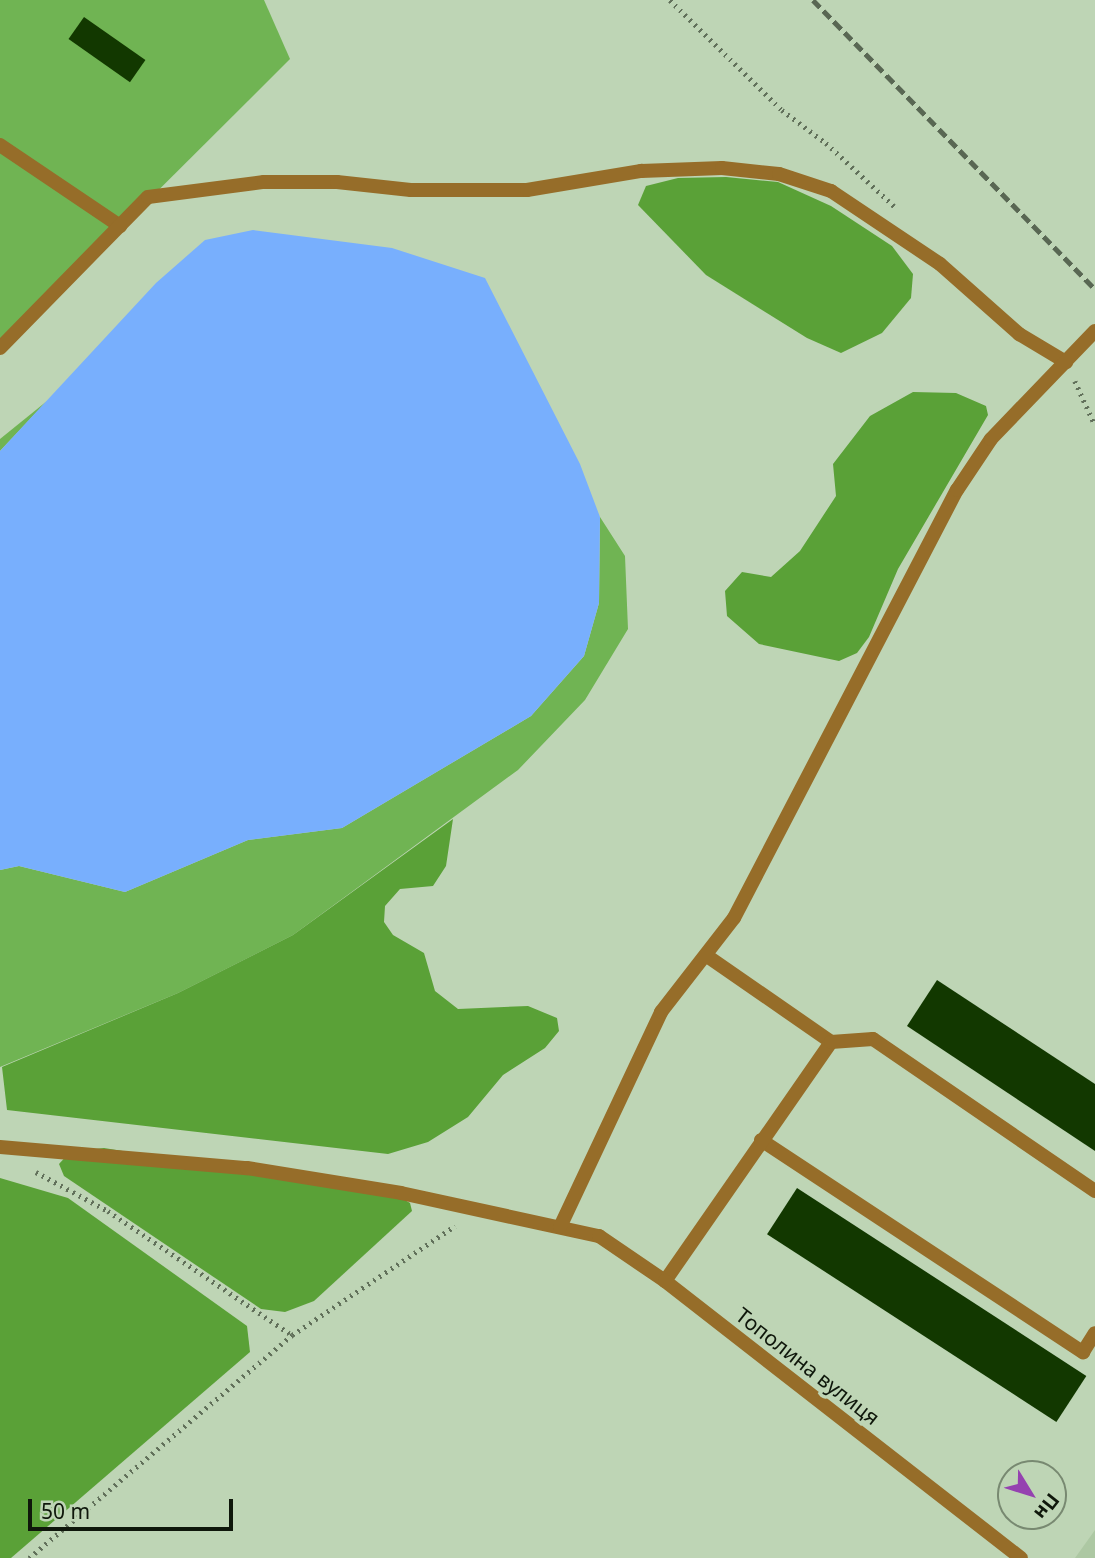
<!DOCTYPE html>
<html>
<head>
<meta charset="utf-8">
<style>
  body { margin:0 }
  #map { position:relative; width:1095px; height:1558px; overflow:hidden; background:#bed5b5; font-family:"Noto Sans",sans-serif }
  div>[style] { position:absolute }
  .built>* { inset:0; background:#adc8a3 }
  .green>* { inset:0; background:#70b453 }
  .forest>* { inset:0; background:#5aa137 }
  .water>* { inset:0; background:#78affd }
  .building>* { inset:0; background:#123800; transform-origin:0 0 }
  .path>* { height:4.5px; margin-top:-2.25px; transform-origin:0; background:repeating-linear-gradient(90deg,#61705a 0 2px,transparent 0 7px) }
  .lane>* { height:14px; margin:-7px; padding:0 7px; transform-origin:7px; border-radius:7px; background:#966d29 }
  .street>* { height:14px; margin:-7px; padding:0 7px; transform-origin:7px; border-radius:7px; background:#966d29 }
  .rail>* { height:5px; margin-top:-2.5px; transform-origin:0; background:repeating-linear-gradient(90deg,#596753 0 10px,transparent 0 15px) }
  span { translate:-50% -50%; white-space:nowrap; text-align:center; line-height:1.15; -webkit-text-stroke:7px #bed5b5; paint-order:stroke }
  .street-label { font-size:21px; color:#0f170b }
  .north { position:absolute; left:997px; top:1460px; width:70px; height:70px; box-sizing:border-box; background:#bed5b5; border:2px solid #788971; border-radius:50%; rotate:128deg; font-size:19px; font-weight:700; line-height:28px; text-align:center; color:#0f170b }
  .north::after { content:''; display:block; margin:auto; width:24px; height:32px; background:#9542b0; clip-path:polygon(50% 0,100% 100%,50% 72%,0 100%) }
  .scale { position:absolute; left:28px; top:1499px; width:205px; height:32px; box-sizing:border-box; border:4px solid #0f170b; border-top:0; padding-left:9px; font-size:21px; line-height:24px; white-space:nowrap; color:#0f170b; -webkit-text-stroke:5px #bed5b5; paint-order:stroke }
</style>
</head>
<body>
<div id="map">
  <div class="built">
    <div style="clip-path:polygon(1095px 1530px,1095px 1558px,1075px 1558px)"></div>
  </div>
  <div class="green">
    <div style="clip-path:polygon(0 0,264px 0,290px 59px,0 348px)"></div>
    <div style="clip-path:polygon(47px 401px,0 451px,0 439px)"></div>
    <div style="clip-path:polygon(600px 517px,625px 556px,628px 629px,585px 700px,518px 770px,293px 935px,178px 993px,0 1067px,0 870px,19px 866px,125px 892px,248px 840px,342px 828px,531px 716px,584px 656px,599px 603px)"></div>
  </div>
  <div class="forest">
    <div style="clip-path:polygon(726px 177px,778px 182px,831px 206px,892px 246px,913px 274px,911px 298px,882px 333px,841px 353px,807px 338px,706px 275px,638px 205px,646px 186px,678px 178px)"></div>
    <div style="clip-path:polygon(913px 392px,956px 393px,986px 406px,988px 415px,898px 569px,869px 637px,857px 653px,839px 661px,759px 644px,727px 616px,725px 591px,742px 572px,771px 577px,800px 551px,836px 496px,833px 464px,870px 416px)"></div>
    <div style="clip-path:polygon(453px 819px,446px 866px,433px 886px,400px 889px,385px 906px,384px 922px,393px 935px,424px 953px,435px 991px,458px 1009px,528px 1006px,557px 1018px,559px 1031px,545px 1048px,503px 1075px,468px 1117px,428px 1142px,388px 1154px,7px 1110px,2px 1067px,178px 993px,293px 935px)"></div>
    <div style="clip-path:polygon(104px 1148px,398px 1196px,410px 1203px,412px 1211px,314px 1301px,285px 1312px,261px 1309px,64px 1176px,59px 1164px,70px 1152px)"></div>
    <div style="clip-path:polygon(0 1178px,68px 1198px,247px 1326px,250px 1352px,11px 1558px,0 1558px)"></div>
  </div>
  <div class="water">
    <div style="clip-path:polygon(253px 230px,392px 248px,485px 278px,580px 464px,600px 517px,599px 603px,584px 656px,531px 716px,342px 828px,248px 840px,125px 892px,19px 866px,0 870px,0 451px,156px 283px,205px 240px)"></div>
  </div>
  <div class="building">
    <div style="left:84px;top:17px;width:75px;height:27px;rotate:35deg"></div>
    <div style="clip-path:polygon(937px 980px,1095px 1084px,1095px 1151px,907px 1026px)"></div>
    <div style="left:797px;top:1188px;width:345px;height:55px;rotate:33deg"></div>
  </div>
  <div class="path">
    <div style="left:670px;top:0;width:157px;rotate:44.5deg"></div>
    <div style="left:782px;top:110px;width:55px;rotate:36.9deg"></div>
    <div style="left:826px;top:143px;width:93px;rotate:42.8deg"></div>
    <div style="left:1075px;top:381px;width:48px;rotate:65.6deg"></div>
    <div style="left:36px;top:1172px;width:82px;rotate:28.4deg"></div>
    <div style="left:108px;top:1211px;width:222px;rotate:34deg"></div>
    <div style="left:29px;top:1558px;width:345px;rotate:-40.3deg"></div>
    <div style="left:292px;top:1335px;width:196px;rotate:-33.8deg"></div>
  </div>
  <div class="lane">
    <div style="left:0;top:145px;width:145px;rotate:34deg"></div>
    <div style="left:0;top:348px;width:211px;rotate:-45.6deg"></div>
    <div style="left:148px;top:197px;width:117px;rotate:-7.4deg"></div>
    <div style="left:264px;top:182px;width:73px"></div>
    <div style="left:337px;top:182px;width:74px;rotate:6.2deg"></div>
    <div style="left:411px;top:190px;width:116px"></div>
    <div style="left:527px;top:190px;width:116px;rotate:-9.5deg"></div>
    <div style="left:641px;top:171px;width:81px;rotate:-2.1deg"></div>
    <div style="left:722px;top:168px;width:57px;rotate:6deg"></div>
    <div style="left:779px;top:174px;width:55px;rotate:18.1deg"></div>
    <div style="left:831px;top:191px;width:131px;rotate:33.8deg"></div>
    <div style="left:940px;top:264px;width:106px;rotate:41.5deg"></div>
    <div style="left:1019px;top:334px;width:55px;rotate:30.8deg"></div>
    <div style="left:707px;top:956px;width:151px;rotate:34.7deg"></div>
    <div style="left:761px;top:1140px;width:386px;rotate:33.4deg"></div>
    <div style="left:1083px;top:1352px;width:22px;rotate:-58deg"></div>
    <div style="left:665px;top:1281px;width:291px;rotate:-55.2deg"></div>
    <div style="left:831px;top:1042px;width:42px;rotate:-4.1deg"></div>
    <div style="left:873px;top:1039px;width:269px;rotate:34.4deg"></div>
  </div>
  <div class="street">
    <div style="left:0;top:1147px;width:248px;rotate:4.9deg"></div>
    <div style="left:247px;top:1168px;width:156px;rotate:9.2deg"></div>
    <div style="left:401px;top:1193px;width:203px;rotate:12.3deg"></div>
    <div style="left:599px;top:1236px;width:80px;rotate:34.3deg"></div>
    <div style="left:665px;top:1281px;width:451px;rotate:37.9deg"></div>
    <div style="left:560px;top:1227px;width:238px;rotate:-64.8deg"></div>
    <div style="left:661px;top:1012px;width:119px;rotate:-52.2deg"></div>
    <div style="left:734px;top:918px;width:483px;rotate:-62.5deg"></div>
    <div style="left:957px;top:490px;width:61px;rotate:-56.3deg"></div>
    <div style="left:991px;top:439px;width:150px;rotate:-46.1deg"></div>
  </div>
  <div class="rail">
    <div style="left:813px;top:0;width:404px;rotate:45.7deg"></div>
  </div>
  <div class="street-label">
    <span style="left:808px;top:1366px;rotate:38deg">Тополина вулиця</span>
  </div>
  <div class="north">Пн</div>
  <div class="scale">50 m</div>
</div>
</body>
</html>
